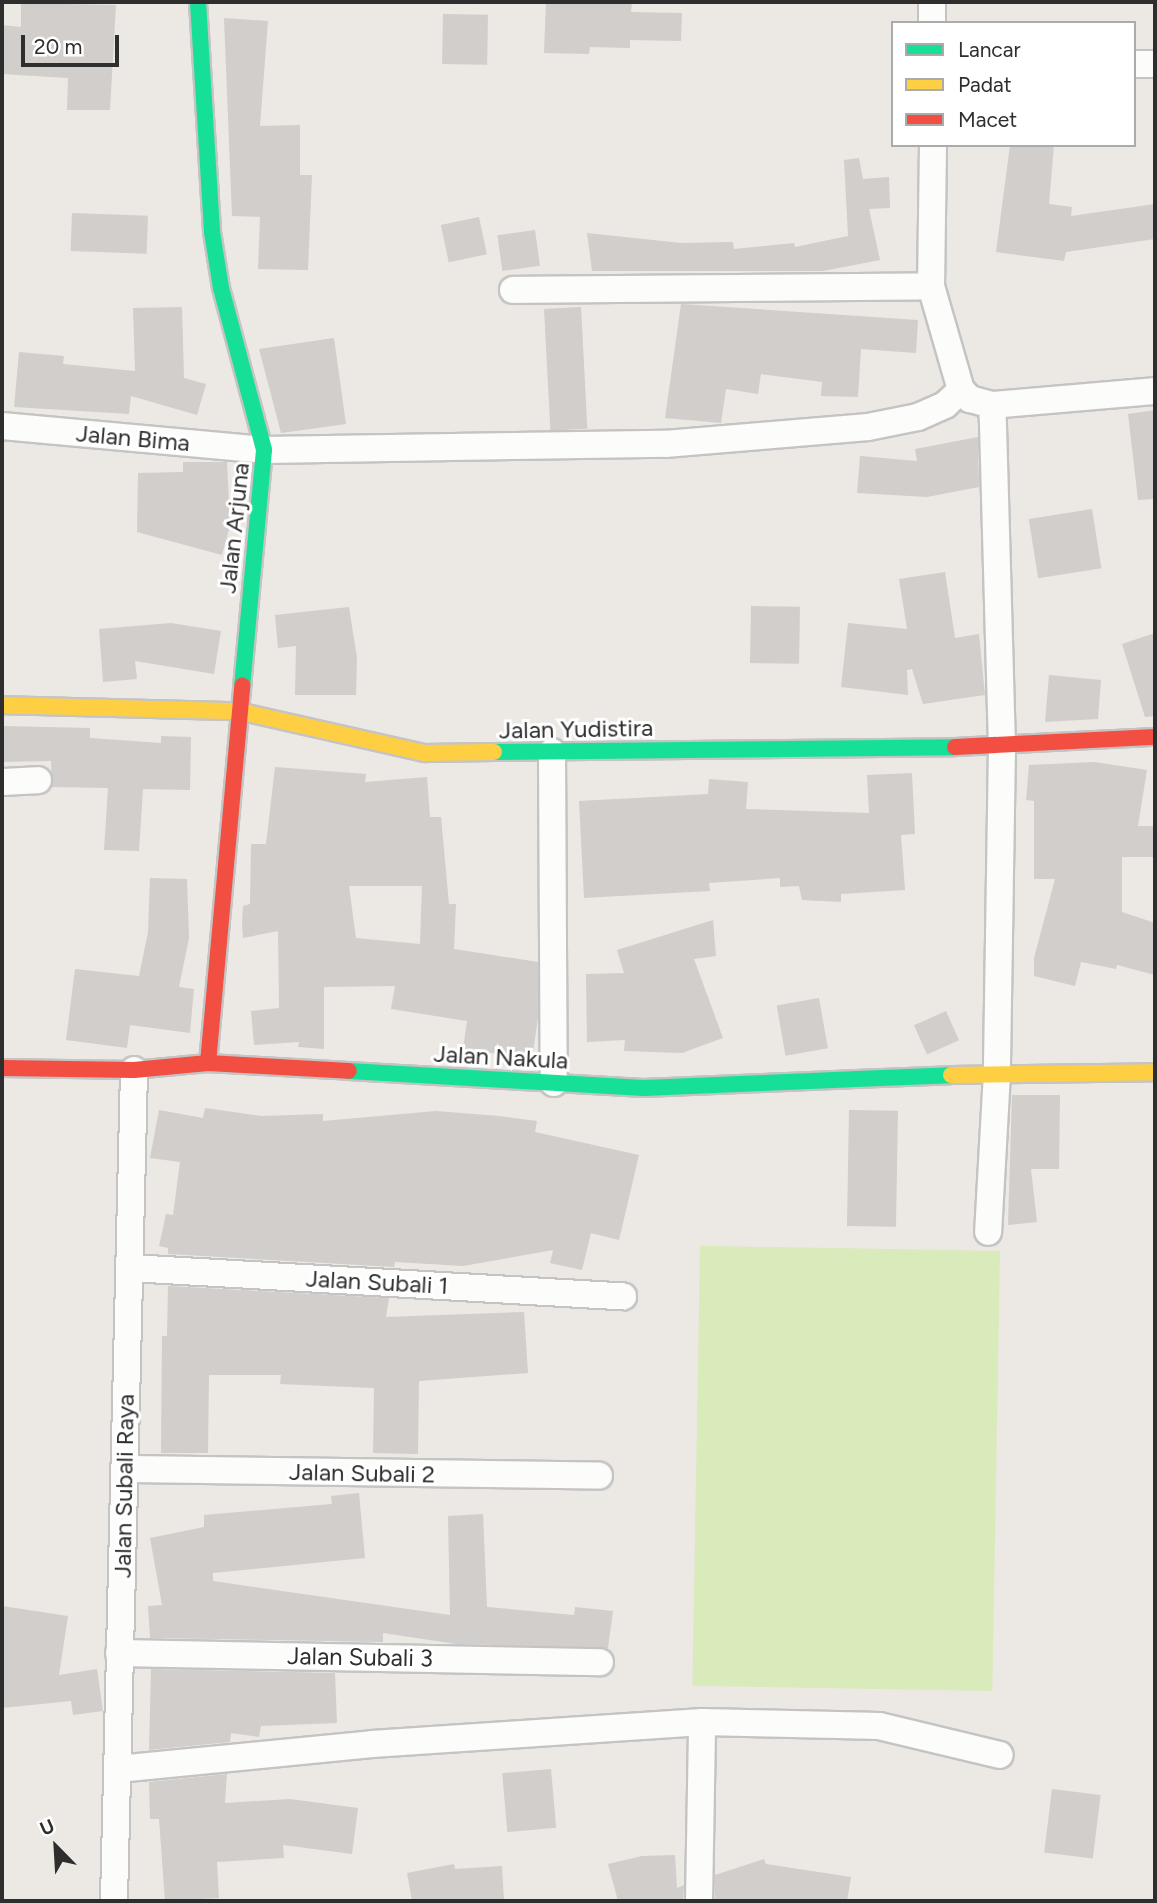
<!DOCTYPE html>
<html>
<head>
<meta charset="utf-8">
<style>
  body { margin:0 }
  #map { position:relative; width:1157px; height:1903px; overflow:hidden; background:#ece8e4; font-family:Figtree,sans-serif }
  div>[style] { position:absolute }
  .pitch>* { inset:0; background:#d9eabb; transform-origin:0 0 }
  .building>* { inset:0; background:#d1cecb; transform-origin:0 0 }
  .roads { filter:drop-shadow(2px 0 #c5c4c5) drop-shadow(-2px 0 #c5c4c5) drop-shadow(0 2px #c5c4c5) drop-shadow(0 -2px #c5c4c5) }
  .street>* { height:26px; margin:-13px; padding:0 13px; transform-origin:13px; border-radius:13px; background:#fcfcfb }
  .fast>* { height:16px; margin:-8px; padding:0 8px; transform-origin:8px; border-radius:8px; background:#16e098 }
  .slow>* { height:16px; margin:-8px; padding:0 8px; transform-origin:8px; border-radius:8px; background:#ffcf43 }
  .jam>* { height:16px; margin:-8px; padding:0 8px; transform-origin:8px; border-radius:8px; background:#f24e42 }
  span { translate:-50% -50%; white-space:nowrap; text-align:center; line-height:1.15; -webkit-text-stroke:6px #fff; paint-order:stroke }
  .street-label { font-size:24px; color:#2e2e2e }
  .frame { position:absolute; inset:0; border:4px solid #2e2e2e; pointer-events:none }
  .legend { position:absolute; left:891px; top:21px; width:245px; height:126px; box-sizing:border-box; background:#fff; border:2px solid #ababab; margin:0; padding:9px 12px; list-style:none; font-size:21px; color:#2e2e2e }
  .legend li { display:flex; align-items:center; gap:14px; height:35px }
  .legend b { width:35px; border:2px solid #ababab }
  .north { position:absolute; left:21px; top:1812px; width:70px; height:70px; -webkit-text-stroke:5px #fff; paint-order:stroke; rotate:336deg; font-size:19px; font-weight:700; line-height:28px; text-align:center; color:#2e2e2e }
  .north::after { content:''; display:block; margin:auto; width:24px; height:32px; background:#2e2e2e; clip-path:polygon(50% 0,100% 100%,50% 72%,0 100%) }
  .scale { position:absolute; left:21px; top:35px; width:98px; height:32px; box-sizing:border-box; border:4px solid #2e2e2e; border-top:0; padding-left:9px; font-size:21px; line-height:24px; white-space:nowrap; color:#2e2e2e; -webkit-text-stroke:5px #fff; paint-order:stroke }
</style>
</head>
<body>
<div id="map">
  <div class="pitch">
    <div style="left:1000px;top:1251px;width:440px;height:300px;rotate:91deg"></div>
  </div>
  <div class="building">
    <div style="clip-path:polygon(546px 2px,632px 2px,631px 12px,682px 13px,681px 41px,630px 40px,630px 48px,590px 47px,589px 54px,544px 53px)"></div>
    <div style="clip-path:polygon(21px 3px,116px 5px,110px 110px,67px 110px,68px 78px,2px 74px,2px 25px,21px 27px)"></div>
    <div style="left:443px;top:14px;width:45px;height:50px;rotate:1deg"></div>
    <div style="clip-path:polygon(224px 18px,268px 21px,260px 126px,300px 125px,300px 175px,312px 175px,308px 270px,258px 269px,260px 217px,232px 216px)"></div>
    <div style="clip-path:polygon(1010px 145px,1054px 145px,1049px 204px,1072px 207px,1071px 216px,1155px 204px,1155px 239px,1066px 252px,1064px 261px,996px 252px)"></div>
    <div style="clip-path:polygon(859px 158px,863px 179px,889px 177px,890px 208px,869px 209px,880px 260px,823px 271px,592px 271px,587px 233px,681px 243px,733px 242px,734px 249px,794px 243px,795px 247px,848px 236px,844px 160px)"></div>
    <div style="left:72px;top:213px;width:76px;height:38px;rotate:2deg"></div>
    <div style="left:479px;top:217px;width:38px;height:39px;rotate:78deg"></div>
    <div style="left:535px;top:230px;width:36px;height:38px;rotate:82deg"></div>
    <div style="clip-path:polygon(681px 304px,918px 320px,916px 353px,861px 349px,858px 397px,821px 396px,822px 382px,761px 374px,758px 394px,726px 389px,721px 423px,665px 418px)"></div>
    <div style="clip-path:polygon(182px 307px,184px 378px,206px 384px,197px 415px,131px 396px,129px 414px,14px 407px,19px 352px,64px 356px,63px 364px,135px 371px,133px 308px)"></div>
    <div style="left:581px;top:307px;width:122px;height:37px;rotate:87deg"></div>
    <div style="clip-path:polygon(334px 338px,346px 424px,281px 433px,259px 349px)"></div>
    <div style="clip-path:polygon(1155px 410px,1155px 499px,1138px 500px,1128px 414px)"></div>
    <div style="clip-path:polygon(978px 437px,979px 487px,927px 497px,857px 493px,860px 456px,917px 461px,915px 449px)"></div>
    <div style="clip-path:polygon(183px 462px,227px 462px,230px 526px,222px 555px,137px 532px,138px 473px,183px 472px)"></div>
    <div style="left:1092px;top:509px;width:60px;height:64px;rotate:81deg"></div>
    <div style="clip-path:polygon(945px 572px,955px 638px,979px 634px,985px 695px,923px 704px,912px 669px,907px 670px,908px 695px,841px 687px,848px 623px,907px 629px,899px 579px)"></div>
    <div style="left:751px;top:606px;width:49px;height:57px;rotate:1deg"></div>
    <div style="clip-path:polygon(349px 607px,357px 658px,356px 695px,295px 695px,296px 646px,278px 648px,275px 615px)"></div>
    <div style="clip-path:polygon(171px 623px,221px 631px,214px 674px,135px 661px,137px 679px,103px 682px,99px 629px)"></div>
    <div style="clip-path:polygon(1155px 633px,1155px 716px,1145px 717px,1122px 644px)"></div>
    <div style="clip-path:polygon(1049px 675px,1101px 680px,1098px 719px,1045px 722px)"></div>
    <div style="clip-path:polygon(2px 726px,90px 728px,90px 738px,161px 743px,161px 736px,191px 737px,190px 790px,143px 789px,139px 851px,104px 850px,108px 788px,52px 787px,51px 761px,2px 762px)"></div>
    <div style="clip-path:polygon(1094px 762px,1147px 770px,1138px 826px,1155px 826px,1155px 857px,1122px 857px,1122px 912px,1155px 923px,1155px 975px,1117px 965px,1116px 969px,1081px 962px,1075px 986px,1034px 976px,1034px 958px,1055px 879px,1034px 879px,1034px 801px,1026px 800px,1029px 765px)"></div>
    <div style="clip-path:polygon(evenodd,275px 767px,366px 774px,365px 782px,427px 777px,430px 817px,441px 817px,449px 904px,456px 904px,454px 949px,538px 962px,538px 1018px,532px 1059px,463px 1049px,467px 1021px,391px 1009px,395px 986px,324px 987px,324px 1049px,298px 1047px,299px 1042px,254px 1045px,251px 1011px,279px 1008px,278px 931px,243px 938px,242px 923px,243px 906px,250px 904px,251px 844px,266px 844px,275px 767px,349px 886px,422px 886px,420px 944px,356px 938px,349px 886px)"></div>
    <div style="clip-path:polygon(912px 773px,915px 834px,901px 835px,905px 890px,841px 894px,841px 902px,802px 900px,799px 886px,780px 887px,780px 878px,709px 883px,710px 891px,584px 898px,579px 801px,708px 794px,709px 779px,748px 782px,746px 809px,869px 813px,867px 775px)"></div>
    <div style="clip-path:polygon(150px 878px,187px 879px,189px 938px,179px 987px,194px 989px,190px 1033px,130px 1025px,127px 1048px,66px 1040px,75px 969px,139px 976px,148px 932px)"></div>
    <div style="clip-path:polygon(713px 920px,716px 956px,694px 959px,723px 1038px,682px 1053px,624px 1051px,625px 1040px,587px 1042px,586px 974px,624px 973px,617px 950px)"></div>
    <div style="left:819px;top:998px;width:51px;height:43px;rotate:80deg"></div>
    <div style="left:946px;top:1011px;width:32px;height:35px;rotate:66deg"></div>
    <div style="clip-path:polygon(1012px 1095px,1060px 1095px,1059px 1169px,1031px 1169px,1037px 1222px,1008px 1225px)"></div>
    <div style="clip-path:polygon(205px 1108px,262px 1116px,323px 1114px,323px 1121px,436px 1111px,499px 1116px,537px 1121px,535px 1132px,639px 1155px,619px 1240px,591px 1233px,582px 1270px,550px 1263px,553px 1250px,463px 1266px,395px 1262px,394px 1267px,168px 1254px,168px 1248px,159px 1246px,166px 1214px,173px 1215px,180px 1162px,150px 1158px,159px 1110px,203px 1118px)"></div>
    <div style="left:849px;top:1110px;width:49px;height:116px;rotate:1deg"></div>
    <div style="clip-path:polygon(168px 1286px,389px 1298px,386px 1317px,524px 1312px,528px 1373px,419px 1381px,418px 1454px,373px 1453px,374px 1388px,280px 1384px,281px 1375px,209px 1375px,208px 1453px,161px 1453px,162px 1336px,167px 1336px)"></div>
    <div style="clip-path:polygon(359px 1493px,365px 1558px,213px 1573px,213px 1581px,450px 1615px,448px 1516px,483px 1514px,487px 1607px,574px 1615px,575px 1607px,613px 1611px,608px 1648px,456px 1644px,383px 1633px,383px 1642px,150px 1638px,148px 1606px,162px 1605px,150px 1538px,204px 1527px,204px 1515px,332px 1504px,331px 1496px)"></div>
    <div style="clip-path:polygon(2px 1606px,68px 1616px,59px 1675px,97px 1669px,103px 1711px,73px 1715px,71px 1701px,2px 1708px)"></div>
    <div style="clip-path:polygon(151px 1669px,335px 1673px,337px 1723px,261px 1726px,259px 1737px,231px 1733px,230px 1742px,149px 1750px)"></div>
    <div style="left:551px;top:1769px;width:59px;height:49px;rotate:85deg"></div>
    <div style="clip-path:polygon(227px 1774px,225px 1803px,290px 1799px,358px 1808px,352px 1854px,283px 1845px,284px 1858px,217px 1862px,219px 1898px,165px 1901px,159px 1819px,150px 1819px,149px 1782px)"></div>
    <div style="left:1052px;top:1789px;width:49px;height:64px;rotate:7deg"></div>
    <div style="clip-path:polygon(675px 1855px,677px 1888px,684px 1885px,683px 1900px,618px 1901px,608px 1864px,642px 1856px)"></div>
    <div style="clip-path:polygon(764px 1859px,766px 1864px,851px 1877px,847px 1901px,715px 1901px,715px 1875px)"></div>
    <div style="clip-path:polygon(454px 1864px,455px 1869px,502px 1866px,504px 1901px,412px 1901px,407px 1873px)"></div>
  </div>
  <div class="roads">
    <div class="street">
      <div style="left:932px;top:23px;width:21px;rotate:-90deg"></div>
      <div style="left:1134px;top:64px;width:21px"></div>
      <div style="left:933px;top:145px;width:141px;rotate:90.8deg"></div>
      <div style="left:931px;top:286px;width:108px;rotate:73.9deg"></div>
      <div style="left:961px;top:390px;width:13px;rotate:45deg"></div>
      <div style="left:970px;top:399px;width:23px;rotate:15deg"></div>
      <div style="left:992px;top:405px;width:20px;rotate:87deg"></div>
      <div style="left:993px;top:425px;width:321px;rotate:88.4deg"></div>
      <div style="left:1002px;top:746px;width:327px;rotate:90.9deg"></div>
      <div style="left:997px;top:1073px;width:159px;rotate:93.2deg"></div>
      <div style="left:513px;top:290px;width:418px;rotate:-0.5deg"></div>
      <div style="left:992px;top:405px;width:164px;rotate:-4.9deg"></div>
      <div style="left:2px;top:426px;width:263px;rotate:5.2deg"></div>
      <div style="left:264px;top:450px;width:401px;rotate:-0.9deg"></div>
      <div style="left:665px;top:444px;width:204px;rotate:-4.8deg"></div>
      <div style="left:868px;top:427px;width:51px;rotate:-11.3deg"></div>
      <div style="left:918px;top:417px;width:30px;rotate:-24deg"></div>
      <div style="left:945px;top:405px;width:22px;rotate:-43deg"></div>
      <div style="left:552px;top:752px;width:331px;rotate:89.7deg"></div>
      <div style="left:2px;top:782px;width:36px;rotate:-3deg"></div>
      <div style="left:130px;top:1268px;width:494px;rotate:3.3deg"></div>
      <div style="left:126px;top:1469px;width:473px;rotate:0.8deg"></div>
      <div style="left:119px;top:1653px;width:481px;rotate:1.1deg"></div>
      <div style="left:118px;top:1769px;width:255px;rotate:-5.6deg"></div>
      <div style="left:372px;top:1744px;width:331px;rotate:-3.8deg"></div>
      <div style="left:702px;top:1722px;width:177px;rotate:1.3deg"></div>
      <div style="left:879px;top:1726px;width:124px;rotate:13.5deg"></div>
      <div style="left:114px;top:1901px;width:831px;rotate:-88.62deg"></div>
      <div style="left:699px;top:1901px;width:179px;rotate:-89deg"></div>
    </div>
    <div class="fast">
      <div style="left:198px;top:2px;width:230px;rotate:86.5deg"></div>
      <div style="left:212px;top:232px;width:57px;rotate:80.9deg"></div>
      <div style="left:221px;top:288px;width:168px;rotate:75.1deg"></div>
      <div style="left:264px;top:450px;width:237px;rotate:95.3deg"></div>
      <div style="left:494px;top:752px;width:461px;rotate:-0.6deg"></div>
      <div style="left:349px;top:1071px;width:295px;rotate:3.3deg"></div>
      <div style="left:644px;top:1088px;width:307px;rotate:-2.4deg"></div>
    </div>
    <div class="slow">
      <div style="left:2px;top:705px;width:236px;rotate:1.5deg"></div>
      <div style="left:238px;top:711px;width:192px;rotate:12.7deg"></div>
      <div style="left:425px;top:753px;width:69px;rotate:-0.8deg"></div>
      <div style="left:951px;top:1075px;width:204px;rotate:-0.8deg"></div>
    </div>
    <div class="jam">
      <div style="left:955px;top:747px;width:200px;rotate:-2.9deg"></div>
      <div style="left:208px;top:1063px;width:379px;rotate:-84.8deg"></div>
      <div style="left:2px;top:1068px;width:132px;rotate:0.9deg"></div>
      <div style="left:134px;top:1070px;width:74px;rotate:-5.4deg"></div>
      <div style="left:208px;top:1063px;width:141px;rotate:3.2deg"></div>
    </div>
  </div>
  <div class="street-label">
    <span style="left:133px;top:438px;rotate:5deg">Jalan Bima</span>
    <span style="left:234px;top:528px;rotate:-84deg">Jalan Arjuna</span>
    <span style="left:576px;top:729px;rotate:-1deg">Jalan Yudistira</span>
    <span style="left:501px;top:1057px;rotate:3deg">Jalan Nakula</span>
    <span style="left:377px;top:1282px;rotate:3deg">Jalan Subali 1</span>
    <span style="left:362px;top:1473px;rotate:1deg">Jalan Subali 2</span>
    <span style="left:124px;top:1486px;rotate:-89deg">Jalan Subali Raya</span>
    <span style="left:360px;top:1657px;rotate:1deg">Jalan Subali 3</span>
  </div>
  <div class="frame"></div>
  <ul class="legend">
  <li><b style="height:9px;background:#16e098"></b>Lancar</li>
  <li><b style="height:9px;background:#ffcf43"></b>Padat</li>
  <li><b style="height:9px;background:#f24e42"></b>Macet</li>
  </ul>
  <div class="north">U</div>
  <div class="scale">20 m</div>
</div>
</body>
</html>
